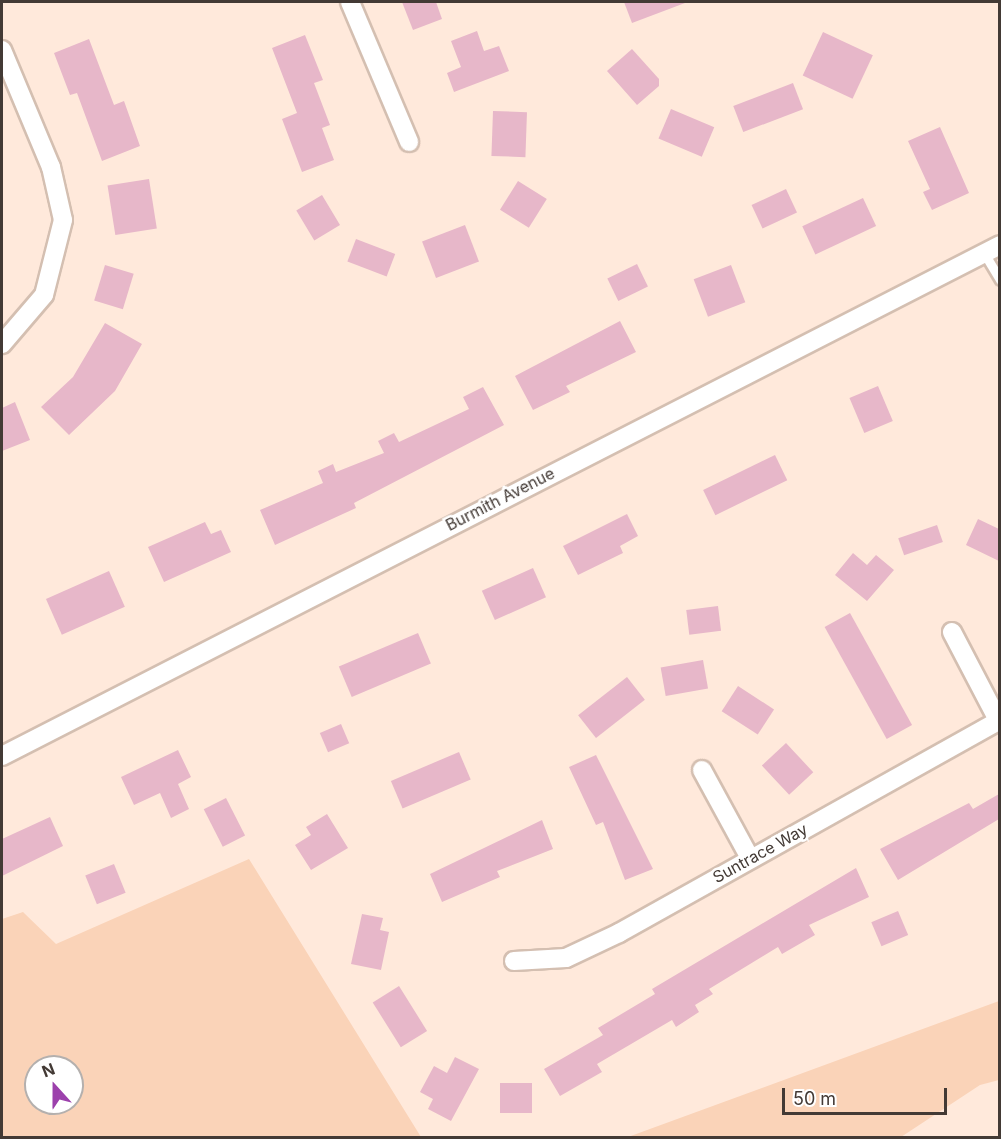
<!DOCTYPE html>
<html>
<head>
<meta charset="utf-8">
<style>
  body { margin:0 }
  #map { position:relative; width:1001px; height:1139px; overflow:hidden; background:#ffe9db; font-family:Inter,sans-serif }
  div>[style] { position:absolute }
  .green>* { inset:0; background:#fad3b8 }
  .building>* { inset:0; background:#e7b7c9; transform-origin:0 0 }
  .roads { filter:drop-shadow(2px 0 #d4bfb1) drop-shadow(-2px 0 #d4bfb1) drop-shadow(0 2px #d4bfb1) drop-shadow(0 -2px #d4bfb1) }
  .service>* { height:9px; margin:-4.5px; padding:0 4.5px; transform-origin:4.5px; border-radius:4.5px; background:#fff }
  .minor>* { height:18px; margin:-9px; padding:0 9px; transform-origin:9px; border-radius:9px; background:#fff }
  span { translate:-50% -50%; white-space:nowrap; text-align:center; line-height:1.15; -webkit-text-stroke:5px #fff; paint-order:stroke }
  .street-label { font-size:16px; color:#433a35 }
  .frame { position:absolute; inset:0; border:3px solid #433a35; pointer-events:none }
  .north { position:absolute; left:24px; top:1055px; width:60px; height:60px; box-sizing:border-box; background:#fff; border:2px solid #b4b0ae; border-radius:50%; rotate:339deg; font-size:16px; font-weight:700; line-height:24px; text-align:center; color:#433a35 }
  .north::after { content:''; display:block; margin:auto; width:21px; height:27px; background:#9c41ac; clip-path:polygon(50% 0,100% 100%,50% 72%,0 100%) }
  .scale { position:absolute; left:782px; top:1088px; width:165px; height:27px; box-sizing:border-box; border:3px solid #433a35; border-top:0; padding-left:8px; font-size:18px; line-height:21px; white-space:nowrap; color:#433a35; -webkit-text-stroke:4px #fff; paint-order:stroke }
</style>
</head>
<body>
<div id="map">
  <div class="green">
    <div style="clip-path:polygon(evenodd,249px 859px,421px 1137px,2px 1137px,2px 919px,23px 912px,56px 944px,249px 859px,36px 1067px,72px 1067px,72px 1103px,36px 1103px,36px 1067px)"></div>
    <div style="clip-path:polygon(999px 1001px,999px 1080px,980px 1085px,901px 1137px,628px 1137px)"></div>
  </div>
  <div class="building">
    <div style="clip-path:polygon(402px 2px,436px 2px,442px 19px,413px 30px)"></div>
    <div style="clip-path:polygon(624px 2px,685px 2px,685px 3px,632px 23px)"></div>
    <div style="clip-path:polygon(477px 31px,484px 51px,499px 46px,509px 71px,454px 92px,447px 73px,461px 67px,451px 41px)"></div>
    <div style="left:823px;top:32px;width:55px;height:48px;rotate:25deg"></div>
    <div style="clip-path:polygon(305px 35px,323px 80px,314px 83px,330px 125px,322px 128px,334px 160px,302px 172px,282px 119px,297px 113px,272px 48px)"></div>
    <div style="clip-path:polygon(89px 39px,114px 105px,124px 101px,140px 146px,102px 161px,77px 93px,70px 95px,54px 53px)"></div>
    <div style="clip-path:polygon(632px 49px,659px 79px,659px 86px,637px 105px,607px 71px)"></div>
    <div style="left:793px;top:83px;width:28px;height:64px;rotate:69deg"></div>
    <div style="left:671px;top:109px;width:47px;height:32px;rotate:23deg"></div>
    <div style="left:493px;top:111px;width:34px;height:45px;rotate:2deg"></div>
    <div style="clip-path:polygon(940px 127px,969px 193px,932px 210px,923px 192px,930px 189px,908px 141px)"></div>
    <div style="left:149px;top:179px;width:50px;height:42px;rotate:81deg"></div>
    <div style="left:518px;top:181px;width:34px;height:34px;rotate:32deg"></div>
    <div style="left:786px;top:189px;width:26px;height:38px;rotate:65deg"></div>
    <div style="left:322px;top:195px;width:35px;height:30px;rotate:59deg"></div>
    <div style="left:863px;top:198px;width:31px;height:67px;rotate:65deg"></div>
    <div style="left:465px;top:225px;width:39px;height:46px;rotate:69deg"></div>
    <div style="left:356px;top:239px;width:42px;height:24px;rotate:21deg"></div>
    <div style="left:637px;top:264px;width:25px;height:33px;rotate:64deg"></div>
    <div style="left:105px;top:265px;width:30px;height:37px;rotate:17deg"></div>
    <div style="left:731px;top:265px;width:40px;height:40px;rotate:69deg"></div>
    <div style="clip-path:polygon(620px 321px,636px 352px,566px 386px,570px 392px,533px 410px,515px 376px)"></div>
    <div style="clip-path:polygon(105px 323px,142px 344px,115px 391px,69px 435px,41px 407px,73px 377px)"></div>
    <div style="left:878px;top:386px;width:38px;height:31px;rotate:67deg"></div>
    <div style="clip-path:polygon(483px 387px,504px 425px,354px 503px,356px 508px,275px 545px,260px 510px,323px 483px,318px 471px,333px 464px,336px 472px,384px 453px,378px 441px,394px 433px,399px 442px,469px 409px,463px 397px)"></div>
    <div style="clip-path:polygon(15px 402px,30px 440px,2px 451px,2px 408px)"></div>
    <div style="left:775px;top:455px;width:28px;height:80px;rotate:64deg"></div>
    <div style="clip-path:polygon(627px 514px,638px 536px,620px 546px,623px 553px,578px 575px,563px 546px)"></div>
    <div style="clip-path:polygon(978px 519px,999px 529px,999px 561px,966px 545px)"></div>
    <div style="clip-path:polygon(205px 522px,211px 534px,221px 530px,231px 552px,164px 582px,148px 547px)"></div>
    <div style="left:937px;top:525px;width:18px;height:41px;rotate:71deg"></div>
    <div style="clip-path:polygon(853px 553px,867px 565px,876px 555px,894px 570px,867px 601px,835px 575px)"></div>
    <div style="left:533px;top:568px;width:32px;height:56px;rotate:66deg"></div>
    <div style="left:109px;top:571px;width:39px;height:69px;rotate:66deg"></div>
    <div style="left:718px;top:606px;width:25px;height:32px;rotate:83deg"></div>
    <div style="left:850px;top:613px;width:128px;height:29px;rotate:61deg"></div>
    <div style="left:418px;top:633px;width:33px;height:86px;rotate:67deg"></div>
    <div style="left:703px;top:660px;width:29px;height:43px;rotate:80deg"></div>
    <div style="left:627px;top:677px;width:29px;height:62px;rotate:52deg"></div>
    <div style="left:738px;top:686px;width:43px;height:30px;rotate:33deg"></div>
    <div style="left:341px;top:724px;width:21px;height:23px;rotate:67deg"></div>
    <div style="left:786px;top:743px;width:40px;height:33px;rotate:47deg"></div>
    <div style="clip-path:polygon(178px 750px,191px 777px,178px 784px,189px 809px,171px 818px,160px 793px,134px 805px,121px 777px)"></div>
    <div style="left:459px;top:752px;width:30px;height:74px;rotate:67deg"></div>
    <div style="clip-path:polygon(596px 755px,653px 869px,625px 880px,603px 822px,596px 825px,569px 767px)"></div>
    <div style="clip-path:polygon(999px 794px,999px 819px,898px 880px,880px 849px,969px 803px,973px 809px)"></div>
    <div style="left:226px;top:798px;width:42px;height:25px;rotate:63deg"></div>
    <div style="clip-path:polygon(327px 814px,348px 848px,311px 870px,295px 845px,311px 835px,306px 827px)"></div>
    <div style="clip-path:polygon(50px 817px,63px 846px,2px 876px,2px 839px)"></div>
    <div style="clip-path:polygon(542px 820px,553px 849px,497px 871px,500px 877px,442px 902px,430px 874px)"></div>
    <div style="left:114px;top:864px;width:31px;height:31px;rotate:68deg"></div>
    <div style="clip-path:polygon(856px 868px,869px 897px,809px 925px,815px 935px,782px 954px,778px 947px,709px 989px,713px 994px,695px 1005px,699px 1012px,676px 1027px,672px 1020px,597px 1064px,602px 1072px,560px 1096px,544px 1069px,603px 1035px,598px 1028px,655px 994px,652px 989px)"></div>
    <div style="left:898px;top:911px;width:26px;height:29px;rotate:67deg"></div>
    <div style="clip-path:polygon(362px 914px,383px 918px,380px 930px,389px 932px,381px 970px,351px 964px)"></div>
    <div style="left:399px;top:986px;width:53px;height:31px;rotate:58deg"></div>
    <div style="clip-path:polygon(455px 1057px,479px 1069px,451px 1121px,428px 1109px,433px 1099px,420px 1092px,434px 1066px,447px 1073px)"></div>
    <div style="left:532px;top:1083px;width:30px;height:32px;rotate:90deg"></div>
  </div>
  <div class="roads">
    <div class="service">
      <div style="left:984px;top:253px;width:31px;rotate:59deg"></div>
    </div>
    <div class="minor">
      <div style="left:350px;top:2px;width:152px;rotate:67.1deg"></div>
      <div style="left:2px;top:50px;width:127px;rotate:67.3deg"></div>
      <div style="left:51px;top:167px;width:54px;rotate:77.2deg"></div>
      <div style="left:63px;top:220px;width:77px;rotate:104.2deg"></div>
      <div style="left:44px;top:295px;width:65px;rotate:130.6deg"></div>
      <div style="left:952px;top:632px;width:99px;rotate:62.4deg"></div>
      <div style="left:2px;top:756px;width:1121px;rotate:-27.11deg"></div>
      <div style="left:702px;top:770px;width:100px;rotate:61.4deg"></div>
      <div style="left:514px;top:961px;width:52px;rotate:-3.3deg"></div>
      <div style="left:566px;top:958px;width:59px;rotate:-25.3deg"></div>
      <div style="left:619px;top:933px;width:436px;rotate:-29.2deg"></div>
    </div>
  </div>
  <div class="street-label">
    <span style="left:500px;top:499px;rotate:-27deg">Burmith Avenue</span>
    <span style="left:760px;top:853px;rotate:-29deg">Suntrace Way</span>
  </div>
  <div class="frame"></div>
  <div class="north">N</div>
  <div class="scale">50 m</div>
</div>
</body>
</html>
